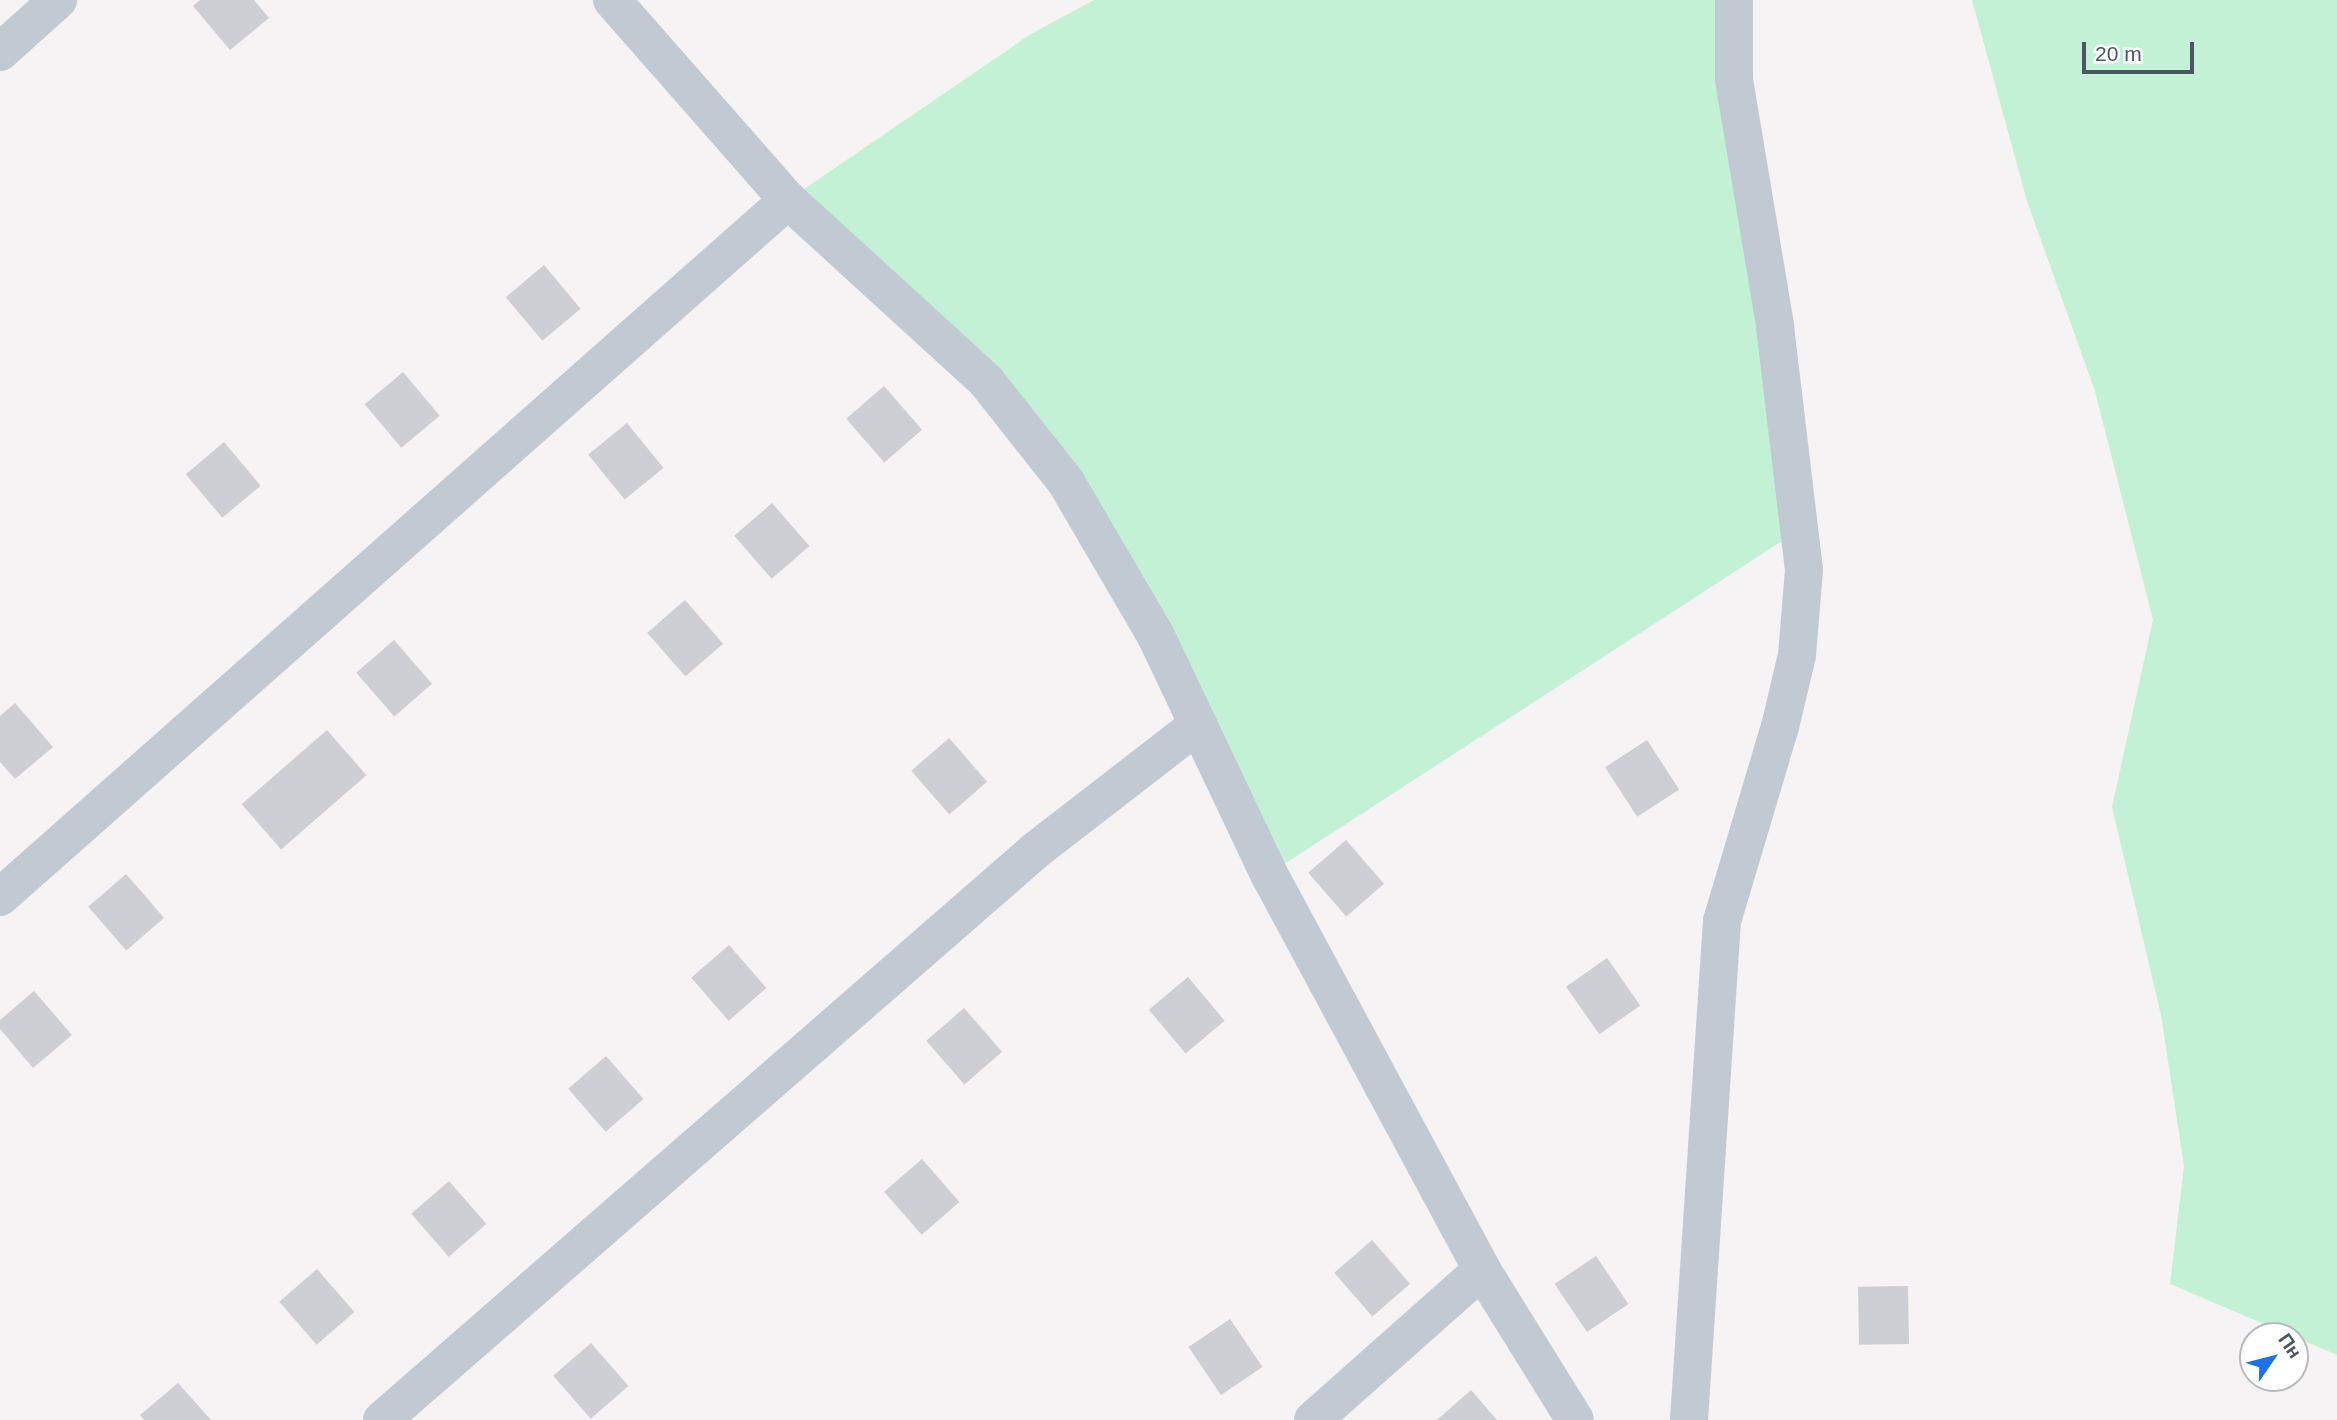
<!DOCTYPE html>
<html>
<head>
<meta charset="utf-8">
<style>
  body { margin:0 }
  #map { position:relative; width:2337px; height:1420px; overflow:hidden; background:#f5f3f3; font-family:Helvetica,sans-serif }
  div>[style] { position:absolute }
  .green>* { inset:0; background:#c3f1d5 }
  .building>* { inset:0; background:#cdcfd5; transform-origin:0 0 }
  .minor>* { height:38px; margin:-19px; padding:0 19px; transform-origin:19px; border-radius:19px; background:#c1cad2 }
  span { translate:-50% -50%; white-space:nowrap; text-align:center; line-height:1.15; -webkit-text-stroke:5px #fff; paint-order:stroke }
  .north { position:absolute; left:2239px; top:1322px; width:70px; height:70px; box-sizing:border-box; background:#fff; border:2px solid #b7bbc0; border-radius:50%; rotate:55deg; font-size:19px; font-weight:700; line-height:28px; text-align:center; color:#4a5661 }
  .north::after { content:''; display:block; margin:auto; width:24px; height:32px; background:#1a73e8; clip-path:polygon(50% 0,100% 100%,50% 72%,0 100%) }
  .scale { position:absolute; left:2082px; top:42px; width:112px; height:32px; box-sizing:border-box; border:4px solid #4a5661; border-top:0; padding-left:9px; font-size:21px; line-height:24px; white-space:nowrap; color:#4a5661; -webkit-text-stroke:5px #fff; paint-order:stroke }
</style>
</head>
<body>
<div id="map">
  <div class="green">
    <div style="clip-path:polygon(1094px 0,1734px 0,1799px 530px,1269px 874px,1066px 482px,788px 200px,1031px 34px)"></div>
    <div style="clip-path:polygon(1972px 0,2337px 0,2337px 1355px,2170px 1284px,2184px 1166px,2161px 1015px,2112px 807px,2153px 620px,2095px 391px,2027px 201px)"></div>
  </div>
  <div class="building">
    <div style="clip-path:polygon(200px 0,254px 0,269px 18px,230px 50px,193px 6px)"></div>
    <div style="left:544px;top:265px;width:57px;height:50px;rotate:50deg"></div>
    <div style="left:403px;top:372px;width:57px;height:50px;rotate:50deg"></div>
    <div style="left:884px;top:386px;width:58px;height:50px;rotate:49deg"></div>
    <div style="left:627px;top:423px;width:58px;height:50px;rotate:51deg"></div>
    <div style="left:224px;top:442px;width:57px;height:50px;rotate:50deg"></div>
    <div style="left:772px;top:503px;width:57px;height:50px;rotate:49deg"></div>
    <div style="left:685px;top:600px;width:58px;height:50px;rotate:49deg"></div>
    <div style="left:394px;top:640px;width:58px;height:50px;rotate:49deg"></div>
    <div style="clip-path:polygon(15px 703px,53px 747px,15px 779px,0 762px,0 716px)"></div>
    <div style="left:327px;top:730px;width:60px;height:113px;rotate:49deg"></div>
    <div style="left:949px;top:738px;width:58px;height:50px;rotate:49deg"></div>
    <div style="left:1647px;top:740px;width:59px;height:50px;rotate:57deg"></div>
    <div style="left:1346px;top:840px;width:58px;height:50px;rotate:49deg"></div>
    <div style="left:126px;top:874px;width:58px;height:50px;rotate:49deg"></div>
    <div style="left:729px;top:945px;width:57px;height:50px;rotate:49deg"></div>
    <div style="left:1607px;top:958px;width:58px;height:50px;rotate:55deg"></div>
    <div style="left:1188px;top:977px;width:57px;height:51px;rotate:50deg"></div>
    <div style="clip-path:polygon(34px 991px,72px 1035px,33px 1068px,0 1029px,0 1020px)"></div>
    <div style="left:964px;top:1008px;width:58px;height:50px;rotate:49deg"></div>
    <div style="left:606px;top:1056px;width:57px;height:50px;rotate:49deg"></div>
    <div style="left:922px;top:1159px;width:57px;height:50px;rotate:49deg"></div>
    <div style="left:449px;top:1181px;width:57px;height:50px;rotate:49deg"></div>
    <div style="left:1372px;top:1240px;width:58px;height:50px;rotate:49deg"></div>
    <div style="left:1596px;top:1256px;width:58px;height:50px;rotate:56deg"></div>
    <div style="left:317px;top:1269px;width:57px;height:50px;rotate:49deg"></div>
    <div style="left:1908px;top:1286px;width:58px;height:50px;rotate:89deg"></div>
    <div style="left:1230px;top:1319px;width:58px;height:50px;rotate:56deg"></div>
    <div style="left:591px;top:1343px;width:57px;height:50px;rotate:49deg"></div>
    <div style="clip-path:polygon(178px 1383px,211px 1420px,144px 1420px,140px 1415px)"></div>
    <div style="clip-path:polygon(1471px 1390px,1497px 1420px,1437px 1420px)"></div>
  </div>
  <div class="minor">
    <div style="left:612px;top:0;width:266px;rotate:48.7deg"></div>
    <div style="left:788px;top:200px;width:268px;rotate:42.4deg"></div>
    <div style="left:986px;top:381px;width:129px;rotate:51.6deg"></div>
    <div style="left:1066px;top:482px;width:178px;rotate:59.7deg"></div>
    <div style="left:1156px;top:636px;width:263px;rotate:64.6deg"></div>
    <div style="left:1269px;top:874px;width:450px;rotate:61.7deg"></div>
    <div style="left:1482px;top:1270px;width:176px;rotate:58.2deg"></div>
    <div style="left:0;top:52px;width:78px;rotate:-41.9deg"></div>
    <div style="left:0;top:897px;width:1052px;rotate:-41.49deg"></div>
    <div style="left:382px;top:1420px;width:868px;rotate:-41.07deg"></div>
    <div style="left:1036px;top:850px;width:205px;rotate:-37.7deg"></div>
    <div style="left:1313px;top:1420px;width:226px;rotate:-41.6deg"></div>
    <div style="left:1689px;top:1420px;width:500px;rotate:-86.22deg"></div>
    <div style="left:1722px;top:921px;width:202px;rotate:-73.4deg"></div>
    <div style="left:1780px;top:727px;width:74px;rotate:-76.7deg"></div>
    <div style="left:1797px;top:655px;width:85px;rotate:-85.3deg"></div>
    <div style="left:1804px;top:570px;width:247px;rotate:-96.8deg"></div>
    <div style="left:1775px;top:325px;width:249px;rotate:-99.5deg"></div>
    <div style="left:1734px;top:79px;width:79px;rotate:-90deg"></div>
  </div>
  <div class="north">Пн</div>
  <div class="scale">20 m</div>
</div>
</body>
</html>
